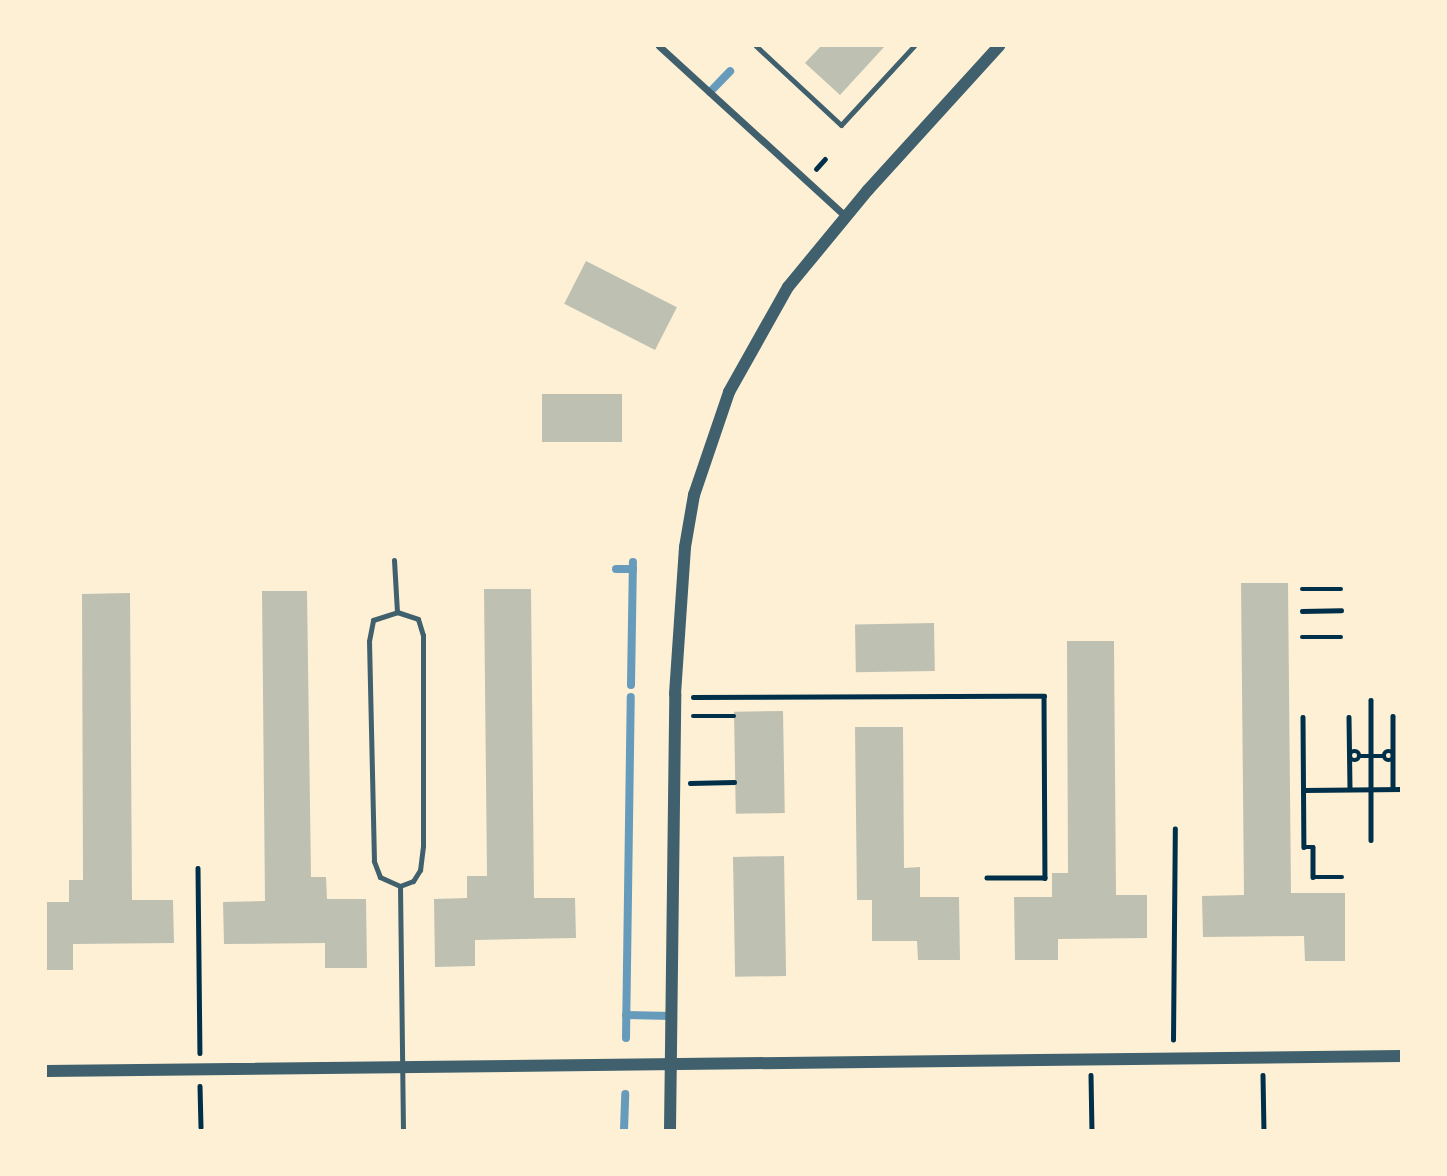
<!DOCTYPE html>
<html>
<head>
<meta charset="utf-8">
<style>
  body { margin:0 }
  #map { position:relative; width:1447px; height:1176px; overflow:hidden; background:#fdf0d5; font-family:Signika,sans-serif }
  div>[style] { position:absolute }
  .stream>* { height:8px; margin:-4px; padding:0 4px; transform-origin:4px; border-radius:4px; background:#669bbc }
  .building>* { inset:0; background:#bec0b2; transform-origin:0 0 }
  .path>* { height:4.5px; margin:-2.25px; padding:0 2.25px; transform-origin:2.25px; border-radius:2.25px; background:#003049 }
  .path>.ring { margin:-2.25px; padding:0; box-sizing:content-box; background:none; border:4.5px solid #003049; border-radius:50% }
  .service>* { height:5px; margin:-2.5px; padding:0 2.5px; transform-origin:2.5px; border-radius:2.5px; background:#3f606c }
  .minor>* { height:7px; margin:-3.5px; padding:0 3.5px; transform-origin:3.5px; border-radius:3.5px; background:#3f606c }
  .tertiary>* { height:12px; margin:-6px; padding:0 6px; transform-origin:6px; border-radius:6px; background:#3f606c }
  span { translate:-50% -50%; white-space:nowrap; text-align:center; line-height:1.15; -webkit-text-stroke:5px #fdf0d5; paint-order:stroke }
  .frame { position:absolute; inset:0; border:47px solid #fdf0d5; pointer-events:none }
</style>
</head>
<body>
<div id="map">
  <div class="stream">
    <div style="left:710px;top:92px;width:29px;rotate:-46deg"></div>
    <div style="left:616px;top:569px;width:17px"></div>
    <div style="left:631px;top:685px;width:123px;rotate:-89.1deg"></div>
    <div style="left:626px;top:1015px;width:46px;rotate:1.2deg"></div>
    <div style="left:626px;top:1038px;width:341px;rotate:-89.2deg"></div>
    <div style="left:624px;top:1130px;width:36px;rotate:-88deg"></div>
  </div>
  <div class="building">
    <div style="clip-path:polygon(821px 46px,885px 46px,840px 95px,805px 63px)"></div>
    <div style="left:586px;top:261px;width:102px;height:48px;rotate:27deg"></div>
    <div style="left:542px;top:394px;width:80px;height:48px"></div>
    <div style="clip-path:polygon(1241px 583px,1288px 583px,1291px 893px,1345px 893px,1345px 961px,1305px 961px,1304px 936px,1203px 937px,1202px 896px,1244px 895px)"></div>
    <div style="clip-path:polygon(484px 589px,531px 589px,534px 898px,575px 898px,576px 938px,475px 940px,475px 966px,435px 967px,434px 899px,467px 898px,467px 876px,487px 876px)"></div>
    <div style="clip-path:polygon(262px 591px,307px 591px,311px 877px,326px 877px,327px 899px,366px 899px,367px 968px,325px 968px,325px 943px,224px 944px,223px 902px,265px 901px)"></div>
    <div style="clip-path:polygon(130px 593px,132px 900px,173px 900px,174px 943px,73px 944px,73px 970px,46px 970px,46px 902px,69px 902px,69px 880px,83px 880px,82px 594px)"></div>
    <div style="left:934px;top:623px;width:48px;height:79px;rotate:89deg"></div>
    <div style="clip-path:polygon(1067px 641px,1114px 641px,1116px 895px,1147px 895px,1147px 938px,1058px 939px,1058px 960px,1015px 960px,1014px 897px,1052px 897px,1052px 873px,1068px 873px)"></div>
    <div style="left:783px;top:711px;width:102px;height:49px;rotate:89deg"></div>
    <div style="clip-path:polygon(855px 727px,903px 727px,904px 868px,920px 867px,920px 897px,959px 897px,960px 960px,918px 960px,917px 941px,872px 941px,872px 900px,857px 900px)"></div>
    <div style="left:784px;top:856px;width:120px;height:51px;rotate:89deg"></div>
  </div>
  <div class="path">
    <div style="left:816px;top:169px;width:13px;rotate:-48deg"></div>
    <div style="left:1302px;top:589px;width:39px"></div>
    <div style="left:1302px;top:611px;width:39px;rotate:-1deg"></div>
    <div style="left:1302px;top:637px;width:39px"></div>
    <div style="left:693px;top:697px;width:351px;rotate:-0.2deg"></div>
    <div style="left:1044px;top:696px;width:182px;rotate:89.7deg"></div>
    <div style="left:1045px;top:878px;width:58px;rotate:180deg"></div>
    <div style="left:1371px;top:700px;width:140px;rotate:90deg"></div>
    <div style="left:693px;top:716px;width:41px"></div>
    <div style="left:1393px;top:716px;width:73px;rotate:90deg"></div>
    <div style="left:1303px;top:717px;width:130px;rotate:89.6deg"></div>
    <div style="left:1304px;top:847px;width:9px"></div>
    <div style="left:1313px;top:847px;width:30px;rotate:90deg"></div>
    <div style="left:1313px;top:877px;width:29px"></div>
    <div style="left:1349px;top:717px;width:72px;rotate:89.2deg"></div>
    <div class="ring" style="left:1350.5px;top:751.5px;width:4.5px;height:4.5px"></div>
    <div class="ring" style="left:1384.5px;top:751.5px;width:4.5px;height:4.5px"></div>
    <div style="left:1359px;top:756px;width:25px"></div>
    <div style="left:690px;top:783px;width:44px;rotate:-1.3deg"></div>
    <div style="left:1304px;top:790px;width:98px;rotate:-0.6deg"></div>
    <div style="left:198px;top:868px;width:185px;rotate:89.4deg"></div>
    <div style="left:1173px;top:1040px;width:211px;rotate:-89.5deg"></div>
    <div style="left:1091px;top:1075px;width:55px;rotate:89deg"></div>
    <div style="left:1263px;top:1075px;width:55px;rotate:89deg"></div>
    <div style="left:200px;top:1086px;width:41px;rotate:88.6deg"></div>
  </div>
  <div class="service">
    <div style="left:756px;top:46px;width:116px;rotate:42.9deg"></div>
    <div style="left:841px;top:125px;width:108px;rotate:-47.3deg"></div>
    <div style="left:394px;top:560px;width:52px;rotate:86.7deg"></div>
    <div style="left:397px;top:612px;width:22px;rotate:18deg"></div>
    <div style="left:418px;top:619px;width:17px;rotate:73deg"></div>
    <div style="left:423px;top:635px;width:211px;rotate:90deg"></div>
    <div style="left:423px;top:846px;width:24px;rotate:97deg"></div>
    <div style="left:420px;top:870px;width:13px;rotate:122deg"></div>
    <div style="left:413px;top:881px;width:14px;rotate:159deg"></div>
    <div style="left:400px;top:886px;width:22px;rotate:-156deg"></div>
    <div style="left:380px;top:877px;width:17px;rotate:-111deg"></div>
    <div style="left:374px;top:861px;width:220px;rotate:-91.3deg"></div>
    <div style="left:369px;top:641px;width:21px;rotate:-79deg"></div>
    <div style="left:373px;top:620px;width:25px;rotate:-18deg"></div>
    <div style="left:400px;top:886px;width:244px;rotate:89.3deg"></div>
  </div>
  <div class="minor">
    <div style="left:659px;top:46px;width:253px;rotate:42.4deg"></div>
  </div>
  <div class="tertiary">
    <div style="left:46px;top:1071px;width:1356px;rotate:-0.63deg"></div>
    <div style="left:670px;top:1130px;width:436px;rotate:-89.3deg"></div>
    <div style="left:675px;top:694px;width:147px;rotate:-86.1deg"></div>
    <div style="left:685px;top:547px;width:53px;rotate:-80.2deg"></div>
    <div style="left:694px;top:495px;width:109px;rotate:-71.2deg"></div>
    <div style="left:729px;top:392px;width:120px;rotate:-60.7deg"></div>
    <div style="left:788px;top:287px;width:126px;rotate:-50.5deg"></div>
    <div style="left:868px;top:190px;width:195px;rotate:-47.7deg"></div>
  </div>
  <div class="frame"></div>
</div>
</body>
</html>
